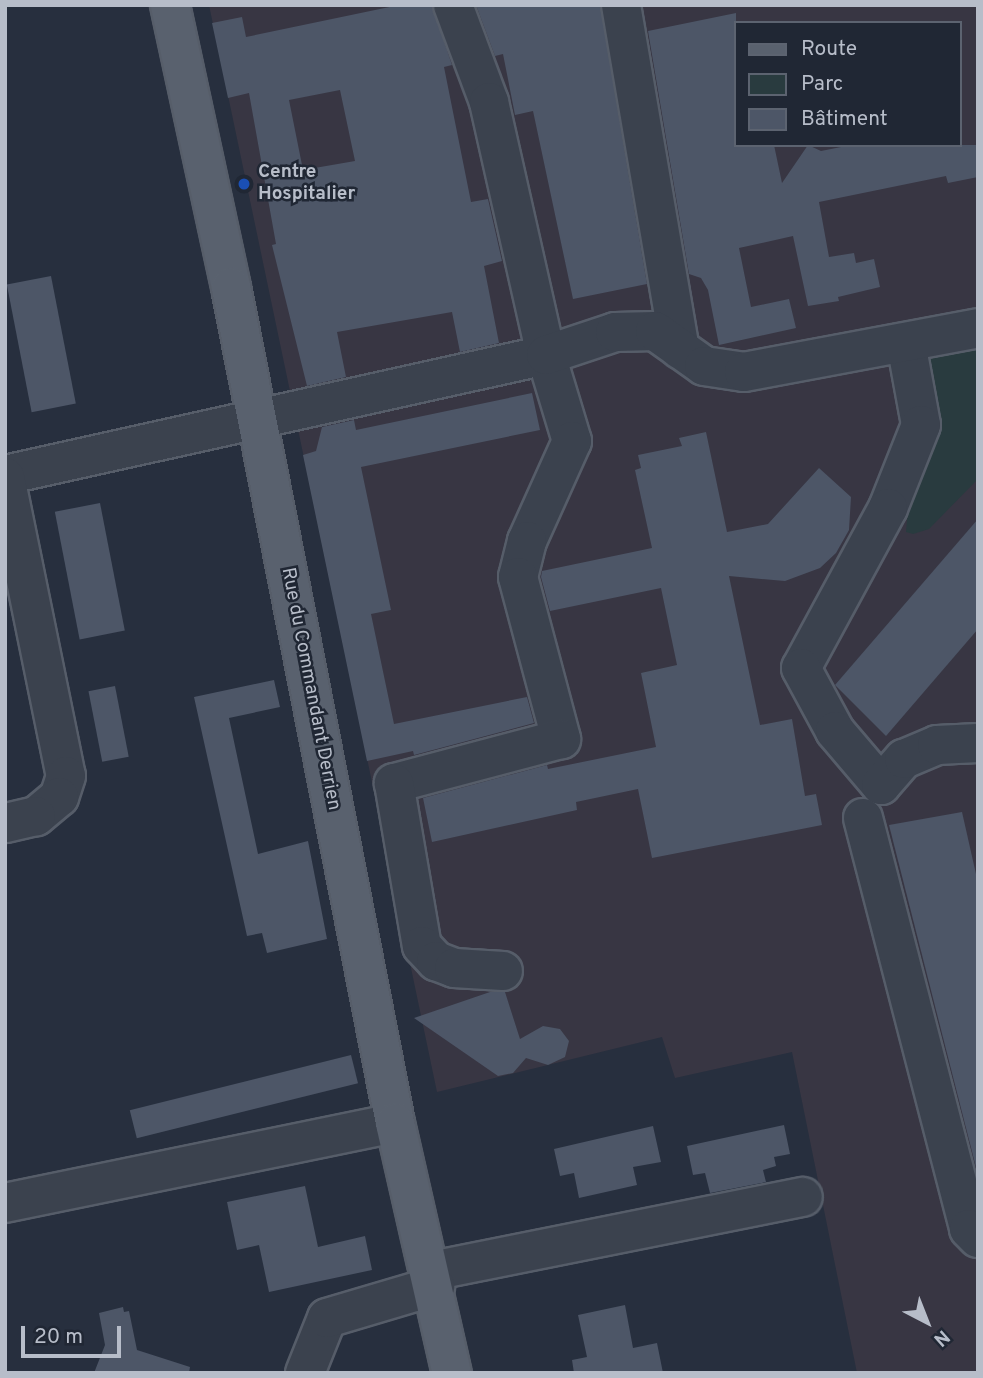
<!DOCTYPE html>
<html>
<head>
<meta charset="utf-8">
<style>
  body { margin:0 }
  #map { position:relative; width:983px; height:1378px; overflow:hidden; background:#272f3e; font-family:Overpass,sans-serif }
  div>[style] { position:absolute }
  .medical>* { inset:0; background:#383643 }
  .green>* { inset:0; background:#293b3f }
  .building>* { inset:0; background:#4d5667; transform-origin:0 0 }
  .roads { filter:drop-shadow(2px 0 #565d69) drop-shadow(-2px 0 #565d69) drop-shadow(0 2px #565d69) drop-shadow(0 -2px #565d69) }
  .minor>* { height:38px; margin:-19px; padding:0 19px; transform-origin:19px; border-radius:19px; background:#3b424e }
  .major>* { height:38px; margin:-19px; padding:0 19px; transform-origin:19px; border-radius:19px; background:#59616e }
  .dots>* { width:19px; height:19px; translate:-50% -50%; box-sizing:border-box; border:4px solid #202734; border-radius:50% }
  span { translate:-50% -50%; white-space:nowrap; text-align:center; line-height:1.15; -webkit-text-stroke:5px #202734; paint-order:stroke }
  .poi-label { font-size:19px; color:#b7bdc9; font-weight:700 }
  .left { translate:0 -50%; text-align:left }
  .street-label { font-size:19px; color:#b7bdc9 }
  .frame { position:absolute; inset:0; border:7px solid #b7bdc9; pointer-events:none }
  .legend { position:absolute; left:734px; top:21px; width:228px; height:126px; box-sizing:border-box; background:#202734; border:2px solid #5c6370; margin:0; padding:9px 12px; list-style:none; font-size:21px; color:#b7bdc9 }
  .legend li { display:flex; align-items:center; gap:14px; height:35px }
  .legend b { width:35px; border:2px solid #5c6370 }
  .north { position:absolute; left:892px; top:1287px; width:70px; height:70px; -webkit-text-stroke:5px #202734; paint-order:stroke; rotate:138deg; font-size:19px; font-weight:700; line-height:28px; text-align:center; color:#b7bdc9 }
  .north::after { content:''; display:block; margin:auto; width:24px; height:32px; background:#b7bdc9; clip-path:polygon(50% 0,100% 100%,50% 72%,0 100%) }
  .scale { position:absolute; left:21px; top:1326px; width:100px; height:32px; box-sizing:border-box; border:4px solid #b7bdc9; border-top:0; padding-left:9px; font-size:21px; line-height:24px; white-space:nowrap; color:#b7bdc9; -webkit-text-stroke:5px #202734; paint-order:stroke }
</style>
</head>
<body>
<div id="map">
  <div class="medical">
    <div style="clip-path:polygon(evenodd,209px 5px,978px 5px,978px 1373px,857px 1373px,792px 1052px,675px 1078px,662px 1037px,437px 1092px,209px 5px,736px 23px,960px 23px,960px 145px,736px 145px,736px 23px)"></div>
  </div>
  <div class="green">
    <div style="clip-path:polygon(978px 339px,978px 479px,929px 529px,913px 534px,906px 532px,910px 485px,928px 360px,935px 351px)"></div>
  </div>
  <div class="building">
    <div style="clip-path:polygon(evenodd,399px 5px,432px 5px,452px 65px,444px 67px,471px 202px,488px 199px,502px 261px,484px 266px,499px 343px,460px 352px,452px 312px,337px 332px,346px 377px,307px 386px,272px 245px,276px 244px,249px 93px,228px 98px,212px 23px,242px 17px,246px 37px,399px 5px,340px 90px,355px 161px,303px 170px,289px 100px,340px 90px)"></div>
    <div style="clip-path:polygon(476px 5px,600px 5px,647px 284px,573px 299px,533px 111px,515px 115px,503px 54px,495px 56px)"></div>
    <div style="clip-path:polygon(736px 13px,736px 145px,774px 145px,782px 183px,808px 145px,821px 151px,851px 145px,978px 145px,978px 177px,948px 183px,946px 176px,819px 202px,829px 257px,854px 253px,856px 263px,874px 259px,880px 287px,838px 297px,839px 301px,808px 306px,793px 236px,739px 248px,751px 307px,789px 299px,796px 328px,719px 345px,708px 290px,701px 278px,689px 274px,648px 31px)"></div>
    <div style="left:51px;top:276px;width:130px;height:45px;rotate:79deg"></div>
    <div style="clip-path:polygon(532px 393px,540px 430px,361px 467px,391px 610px,371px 614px,394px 724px,527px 697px,534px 723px,414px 755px,413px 751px,367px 761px,303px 455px,316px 451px,322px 427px,354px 420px,356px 430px)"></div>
    <div style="clip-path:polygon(706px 432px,727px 532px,768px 524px,819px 468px,851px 497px,849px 530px,836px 553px,820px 568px,785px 581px,729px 576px,760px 725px,792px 719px,805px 796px,816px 794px,822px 825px,652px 858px,638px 789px,576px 802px,577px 810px,432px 842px,423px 798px,547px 765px,548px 769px,656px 747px,641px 673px,677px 665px,661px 588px,550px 611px,541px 577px,542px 571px,652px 548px,635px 470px,641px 468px,638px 455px,682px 446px,679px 438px)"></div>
    <div style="left:100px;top:503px;width:130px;height:46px;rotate:79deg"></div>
    <div style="clip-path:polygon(978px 519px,978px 629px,886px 736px,835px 685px)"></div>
    <div style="clip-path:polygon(274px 680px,280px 707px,229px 718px,258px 854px,308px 841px,327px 939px,267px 953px,262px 933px,247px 936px,194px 697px)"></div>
    <div style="left:115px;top:686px;width:72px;height:27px;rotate:79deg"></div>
    <div style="clip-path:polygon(962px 812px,978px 883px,978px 1175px,889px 825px)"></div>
    <div style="clip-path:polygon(490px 992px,505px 992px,520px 1039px,543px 1026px,560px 1029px,569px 1041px,565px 1057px,548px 1065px,526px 1058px,513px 1073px,498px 1076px,414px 1018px)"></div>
    <div style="left:351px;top:1055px;width:29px;height:228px;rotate:76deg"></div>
    <div style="clip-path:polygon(784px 1125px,790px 1154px,774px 1157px,776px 1166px,763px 1170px,766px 1182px,710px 1193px,705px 1173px,693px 1175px,687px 1146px)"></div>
    <div style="clip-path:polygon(653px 1126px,661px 1162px,633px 1167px,637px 1185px,579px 1198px,574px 1173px,560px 1176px,554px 1149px)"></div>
    <div style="clip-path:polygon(305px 1186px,318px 1247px,365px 1236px,372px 1270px,269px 1292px,259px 1245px,237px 1250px,227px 1202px)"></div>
    <div style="clip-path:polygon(625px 1305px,633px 1348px,657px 1343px,663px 1373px,574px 1373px,572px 1360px,587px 1357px,578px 1315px)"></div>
    <div style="clip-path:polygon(123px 1307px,124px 1312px,129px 1311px,137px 1350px,190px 1367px,189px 1373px,94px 1373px,105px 1345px,99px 1313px)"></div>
  </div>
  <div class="roads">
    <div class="minor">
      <div style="left:453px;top:5px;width:103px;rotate:69.6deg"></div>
      <div style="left:489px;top:102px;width:259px;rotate:77.3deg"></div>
      <div style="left:546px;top:355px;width:90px;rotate:73.2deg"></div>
      <div style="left:572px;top:441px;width:110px;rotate:114.2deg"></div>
      <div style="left:527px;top:541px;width:37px;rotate:104deg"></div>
      <div style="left:518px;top:577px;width:168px;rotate:75.1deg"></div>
      <div style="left:561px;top:739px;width:173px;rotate:165.2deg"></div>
      <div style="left:394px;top:783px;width:165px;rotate:80.3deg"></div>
      <div style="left:422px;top:946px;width:21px;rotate:47deg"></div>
      <div style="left:436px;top:961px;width:19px;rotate:21deg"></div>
      <div style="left:454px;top:968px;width:49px;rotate:3.5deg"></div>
      <div style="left:621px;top:5px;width:349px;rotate:80.3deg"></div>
      <div style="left:906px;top:343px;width:83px;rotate:79.6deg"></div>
      <div style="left:921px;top:425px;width:89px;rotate:111.7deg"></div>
      <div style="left:888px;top:508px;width:182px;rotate:118.5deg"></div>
      <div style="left:801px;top:668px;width:72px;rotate:61.6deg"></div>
      <div style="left:835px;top:731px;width:71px;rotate:49.6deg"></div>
      <div style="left:881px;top:785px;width:35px;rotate:-49deg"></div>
      <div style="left:904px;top:759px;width:36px;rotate:-23deg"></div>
      <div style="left:937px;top:745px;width:41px;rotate:-2.8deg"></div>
      <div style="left:5px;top:475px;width:554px;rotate:-12.51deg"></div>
      <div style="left:546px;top:355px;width:73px;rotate:-18.4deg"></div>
      <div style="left:615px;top:332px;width:40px;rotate:-1.4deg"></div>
      <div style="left:655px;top:331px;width:60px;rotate:35.5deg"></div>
      <div style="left:704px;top:366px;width:40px;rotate:8.5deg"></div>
      <div style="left:744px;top:372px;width:238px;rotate:-10.6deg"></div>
      <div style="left:5px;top:477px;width:305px;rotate:78.5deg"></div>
      <div style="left:66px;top:776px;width:22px;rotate:108deg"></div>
      <div style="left:59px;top:797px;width:30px;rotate:140deg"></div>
      <div style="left:36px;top:816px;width:32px;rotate:167deg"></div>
      <div style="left:863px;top:818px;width:424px;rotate:75.5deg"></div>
      <div style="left:969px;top:1229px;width:13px;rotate:45deg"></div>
      <div style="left:5px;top:1203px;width:398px;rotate:-11.6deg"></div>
      <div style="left:432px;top:1271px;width:378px;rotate:-11.3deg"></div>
      <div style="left:305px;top:1373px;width:59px;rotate:-68.2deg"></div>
      <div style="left:327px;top:1318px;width:113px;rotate:-16.5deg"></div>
    </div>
    <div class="major">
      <div style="left:170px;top:5px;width:289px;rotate:77.8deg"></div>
      <div style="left:231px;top:287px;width:852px;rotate:78.9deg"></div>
      <div style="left:395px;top:1123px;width:256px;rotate:77.2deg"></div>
    </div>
  </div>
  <div class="dots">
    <div style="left:244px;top:184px;background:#1a4fb4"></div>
  </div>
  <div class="poi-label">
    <span class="left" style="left:258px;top:184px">Centre<br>Hospitalier</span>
  </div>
  <div class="street-label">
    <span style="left:310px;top:689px;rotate:79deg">Rue du Commandant Derrien</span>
  </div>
  <div class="frame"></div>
  <ul class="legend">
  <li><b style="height:9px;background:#59616e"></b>Route</li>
  <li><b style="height:19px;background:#293b3f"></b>Parc</li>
  <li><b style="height:19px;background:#4d5667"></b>Bâtiment</li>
  </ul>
  <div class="north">N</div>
  <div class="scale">20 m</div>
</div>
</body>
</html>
